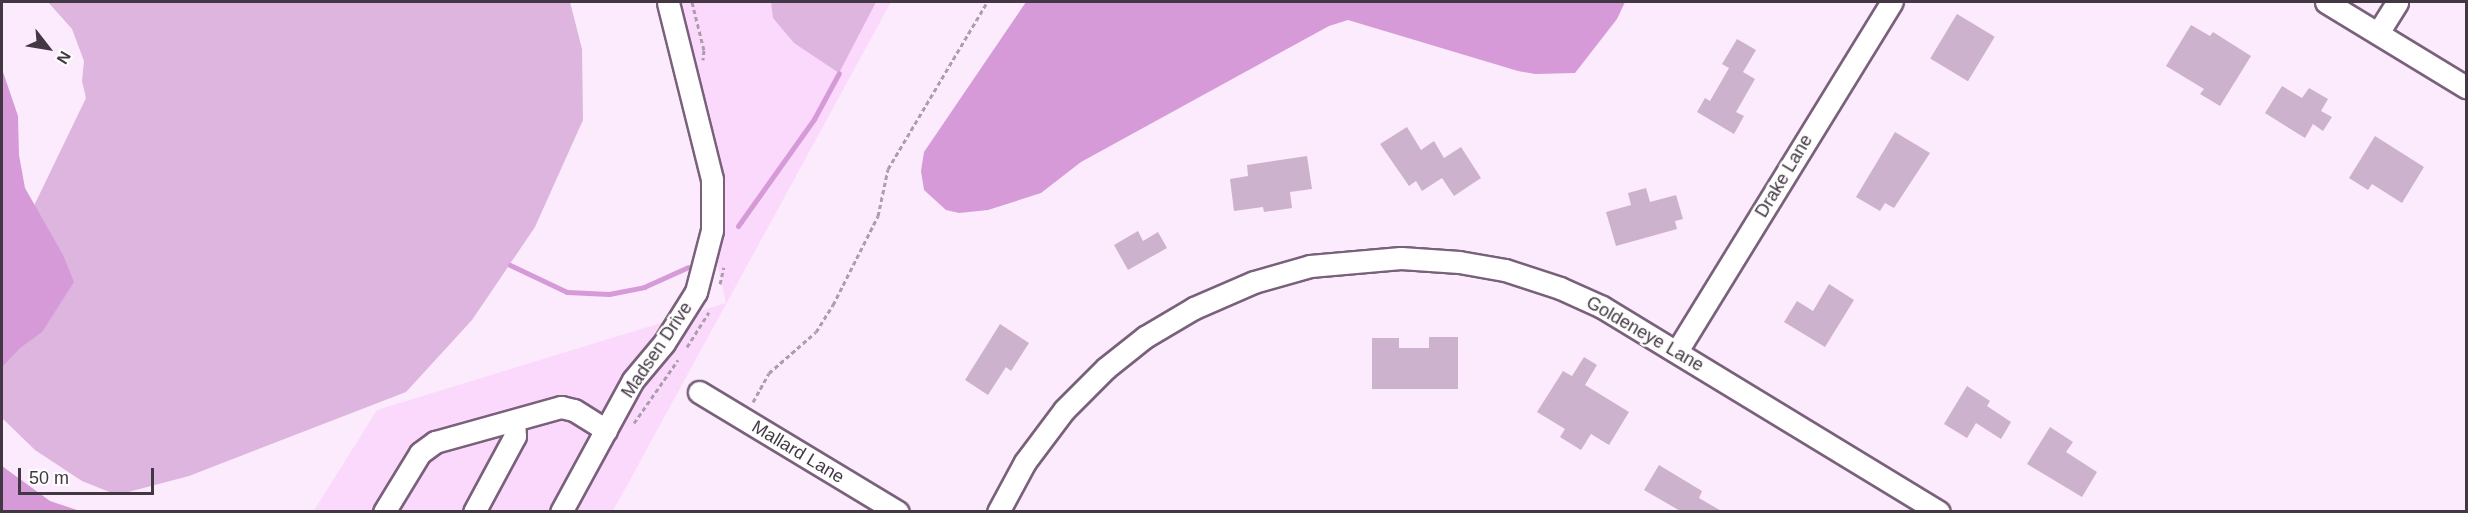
<!DOCTYPE html>
<html>
<head>
<meta charset="utf-8">
<style>
  body { margin:0 }
  #map { position:relative; width:2468px; height:513px; overflow:hidden; background:#fcebfc; font-family:Helvetica,sans-serif }
  div>[style] { position:absolute }
  .built>* { inset:0; background:#fbd9fc }
  .green>* { inset:0; background:#ddb5de }
  .water>* { inset:0; background:#d59ad7 }
  .stream>* { height:5px; margin:-2.5px; padding:0 2.5px; transform-origin:2.5px; border-radius:2.5px; background:#d59ad7 }
  .building>* { inset:0; background:#cdb2cd; transform-origin:0 0 }
  .path>* { height:3px; margin-top:-1.5px; transform-origin:0; background:repeating-linear-gradient(90deg,#ab9dab 0 4.5px,transparent 0 7.5px) }
  .roads { filter:drop-shadow(2px 0 #7a617b) drop-shadow(-2px 0 #7a617b) drop-shadow(0 2px #7a617b) drop-shadow(0 -2px #7a617b) }
  .minor>* { height:21px; margin:-10.5px; padding:0 10.5px; transform-origin:10.5px; border-radius:10.5px; background:#fff }
  span { translate:-50% -50%; white-space:nowrap; text-align:center; line-height:1.15; -webkit-text-stroke:4.5px #fefefe; paint-order:stroke }
  .street-label { font-size:18px; color:#423742 }
  .frame { position:absolute; inset:0; border:3px solid #423742; pointer-events:none }
  .north { position:absolute; left:18px; top:18px; width:60px; height:60px; -webkit-text-stroke:4px #fefefe; paint-order:stroke; rotate:121deg; font-size:16px; font-weight:700; line-height:24px; text-align:center; color:#423742 }
  .north::after { content:''; display:block; margin:auto; width:21px; height:27px; background:#423742; clip-path:polygon(50% 0,100% 100%,50% 72%,0 100%) }
  .scale { position:absolute; left:18px; top:468px; width:136px; height:27px; box-sizing:border-box; border:3px solid #423742; border-top:0; padding-left:8px; font-size:18px; line-height:21px; white-space:nowrap; color:#423742; -webkit-text-stroke:4px #fefefe; paint-order:stroke }
</style>
</head>
<body>
<div id="map">
  <div class="built">
    <div style="clip-path:polygon(659px 2px,891px 2px,613px 511px,313px 512px,377px 410px,726px 303px)"></div>
  </div>
  <div class="green">
    <div style="clip-path:polygon(48px 2px,570px 2px,582px 49px,583px 120px,535px 227px,472px 320px,406px 392px,189px 476px,117px 495px,82px 481px,35px 450px,2px 418px,2px 311px,15px 245px,86px 98px,82px 81px,84px 61px,72px 29px)"></div>
    <div style="clip-path:polygon(771px 2px,876px 2px,839px 73px,794px 43px,773px 18px)"></div>
  </div>
  <div class="water">
    <div style="clip-path:polygon(1026px 2px,1625px 2px,1617px 19px,1575px 73px,1535px 74px,1518px 71px,1348px 20px,1329px 26px,1081px 162px,1041px 193px,988px 210px,959px 213px,946px 210px,924px 190px,921px 171px,924px 152px)"></div>
    <div style="clip-path:polygon(2px 69px,18px 116px,19px 155px,25px 188px,63px 255px,74px 282px,42px 332px,20px 348px,2px 367px)"></div>
    <div style="clip-path:polygon(2px 466px,50px 501px,80px 511px,2px 511px)"></div>
  </div>
  <div class="stream">
    <div style="left:738px;top:226px;width:131px;rotate:-54.6deg"></div>
    <div style="left:814px;top:119px;width:52px;rotate:-61.5deg"></div>
    <div style="left:510px;top:265px;width:63px;rotate:25.3deg"></div>
    <div style="left:567px;top:292px;width:42px;rotate:2.7deg"></div>
    <div style="left:609px;top:294px;width:36px;rotate:-11deg"></div>
    <div style="left:644px;top:287px;width:48px;rotate:-24.4deg"></div>
  </div>
  <div class="building">
    <div style="left:1957px;top:14px;width:44px;height:52px;rotate:31deg"></div>
    <div style="clip-path:polygon(2191px 25px,2210px 36px,2213px 32px,2251px 56px,2220px 106px,2200px 94px,2204px 89px,2166px 66px)"></div>
    <div style="clip-path:polygon(1737px 39px,1756px 50px,1743px 72px,1755px 79px,1736px 112px,1744px 116px,1734px 134px,1697px 112px,1705px 98px,1710px 101px,1729px 68px,1722px 64px)"></div>
    <div style="clip-path:polygon(2282px 86px,2302px 98px,2309px 88px,2328px 99px,2321px 111px,2332px 117px,2323px 131px,2313px 124px,2305px 138px,2265px 113px)"></div>
    <div style="clip-path:polygon(1407px 127px,1421px 150px,1434px 141px,1444px 158px,1461px 147px,1481px 178px,1454px 196px,1442px 178px,1422px 191px,1416px 181px,1409px 186px,1380px 144px)"></div>
    <div style="clip-path:polygon(1895px 132px,1930px 153px,1894px 208px,1885px 203px,1880px 211px,1856px 197px)"></div>
    <div style="clip-path:polygon(2375px 136px,2424px 167px,2402px 203px,2372px 184px,2368px 190px,2349px 178px)"></div>
    <div style="clip-path:polygon(1307px 156px,1312px 189px,1290px 192px,1292px 208px,1264px 212px,1263px 207px,1234px 211px,1230px 179px,1248px 176px,1247px 165px)"></div>
    <div style="clip-path:polygon(1646px 188px,1650px 202px,1676px 195px,1683px 219px,1675px 221px,1677px 229px,1616px 246px,1606px 212px,1631px 205px,1628px 193px)"></div>
    <div style="clip-path:polygon(1138px 231px,1143px 241px,1158px 232px,1167px 248px,1128px 270px,1114px 245px)"></div>
    <div style="clip-path:polygon(1829px 284px,1854px 300px,1825px 347px,1784px 322px,1797px 301px,1813px 311px)"></div>
    <div style="clip-path:polygon(1000px 324px,1029px 343px,1011px 371px,1006px 367px,988px 395px,965px 380px)"></div>
    <div style="clip-path:polygon(1429px 337px,1458px 337px,1458px 389px,1372px 389px,1372px 338px,1399px 338px,1399px 348px,1429px 348px)"></div>
    <div style="clip-path:polygon(1584px 357px,1597px 365px,1585px 385px,1629px 412px,1609px 445px,1591px 434px,1581px 450px,1560px 437px,1565px 429px,1537px 412px,1563px 371px,1572px 376px)"></div>
    <div style="clip-path:polygon(1967px 386px,1990px 401px,1987px 406px,2011px 422px,2001px 439px,1976px 423px,1967px 438px,1944px 424px)"></div>
    <div style="clip-path:polygon(2050px 427px,2073px 442px,2066px 452px,2097px 472px,2082px 497px,2027px 464px)"></div>
    <div style="clip-path:polygon(1659px 465px,1702px 491px,1699px 498px,1723px 512px,1682px 512px,1644px 490px)"></div>
  </div>
  <div class="path">
    <div style="left:692px;top:2px;width:49px;rotate:76deg"></div>
    <div style="left:704px;top:50px;width:10px;rotate:96deg"></div>
    <div style="left:720px;top:284px;width:17px;rotate:-77deg"></div>
    <div style="left:687px;top:347px;width:41px;rotate:-57.8deg"></div>
    <div style="left:753px;top:402px;width:33px;rotate:-61deg"></div>
    <div style="left:769px;top:373px;width:62px;rotate:-41.1deg"></div>
    <div style="left:816px;top:332px;width:32px;rotate:-58deg"></div>
    <div style="left:833px;top:305px;width:100px;rotate:-63.2deg"></div>
    <div style="left:878px;top:216px;width:48px;rotate:-78deg"></div>
    <div style="left:888px;top:169px;width:194px;rotate:-59.3deg"></div>
    <div style="left:634px;top:423px;width:77px;rotate:-55.1deg"></div>
  </div>
  <div class="roads">
    <div class="minor">
      <div style="left:2326px;top:2px;width:164px;rotate:31.3deg"></div>
      <div style="left:2378px;top:33px;width:36px;rotate:-58deg"></div>
      <div style="left:1677px;top:351px;width:410px;rotate:-58.4deg"></div>
      <div style="left:699px;top:392px;width:232px;rotate:31.1deg"></div>
      <div style="left:384px;top:512px;width:69px;rotate:-58.6deg"></div>
      <div style="left:420px;top:453px;width:19px;rotate:-36deg"></div>
      <div style="left:435px;top:442px;width:131px;rotate:-15.5deg"></div>
      <div style="left:561px;top:407px;width:13px;rotate:13deg"></div>
      <div style="left:574px;top:410px;width:38px;rotate:32deg"></div>
      <div style="left:474px;top:512px;width:86px;rotate:-61.7deg"></div>
      <div style="left:515px;top:436px;width:15px;rotate:-94deg"></div>
      <div style="left:561px;top:512px;width:150px;rotate:-61.4deg"></div>
      <div style="left:633px;top:380px;width:48px;rotate:-50deg"></div>
      <div style="left:664px;top:343px;width:60px;rotate:-57.9deg"></div>
      <div style="left:696px;top:292px;width:64px;rotate:-75.5deg"></div>
      <div style="left:712px;top:230px;width:51px;rotate:-90deg"></div>
      <div style="left:712px;top:179px;width:182px;rotate:-104deg"></div>
      <div style="left:998px;top:512px;width:57px;rotate:-61.6deg"></div>
      <div style="left:1025px;top:462px;width:65px;rotate:-53.1deg"></div>
      <div style="left:1064px;top:410px;width:59px;rotate:-45deg"></div>
      <div style="left:1106px;top:368px;width:50px;rotate:-38.5deg"></div>
      <div style="left:1145px;top:337px;width:57px;rotate:-30.6deg"></div>
      <div style="left:1194px;top:308px;width:65px;rotate:-23.4deg"></div>
      <div style="left:1254px;top:282px;width:58px;rotate:-15.9deg"></div>
      <div style="left:1310px;top:266px;width:91px;rotate:-5deg"></div>
      <div style="left:1401px;top:258px;width:58px;rotate:3.9deg"></div>
      <div style="left:1459px;top:262px;width:47px;rotate:9.9deg"></div>
      <div style="left:1505px;top:270px;width:58px;rotate:18.1deg"></div>
      <div style="left:1560px;top:288px;width:46px;rotate:24.3deg"></div>
      <div style="left:1602px;top:307px;width:394px;rotate:31.3deg"></div>
    </div>
  </div>
  <div class="street-label">
    <span style="left:1784px;top:176px;rotate:-59deg">Drake Lane</span>
    <span style="left:1645px;top:334px;rotate:30deg">Goldeneye Lane</span>
    <span style="left:657px;top:350px;rotate:-56deg">Madsen Drive</span>
    <span style="left:798px;top:452px;rotate:31deg">Mallard Lane</span>
  </div>
  <div class="frame"></div>
  <div class="north">N</div>
  <div class="scale">50 m</div>
</div>
</body>
</html>
